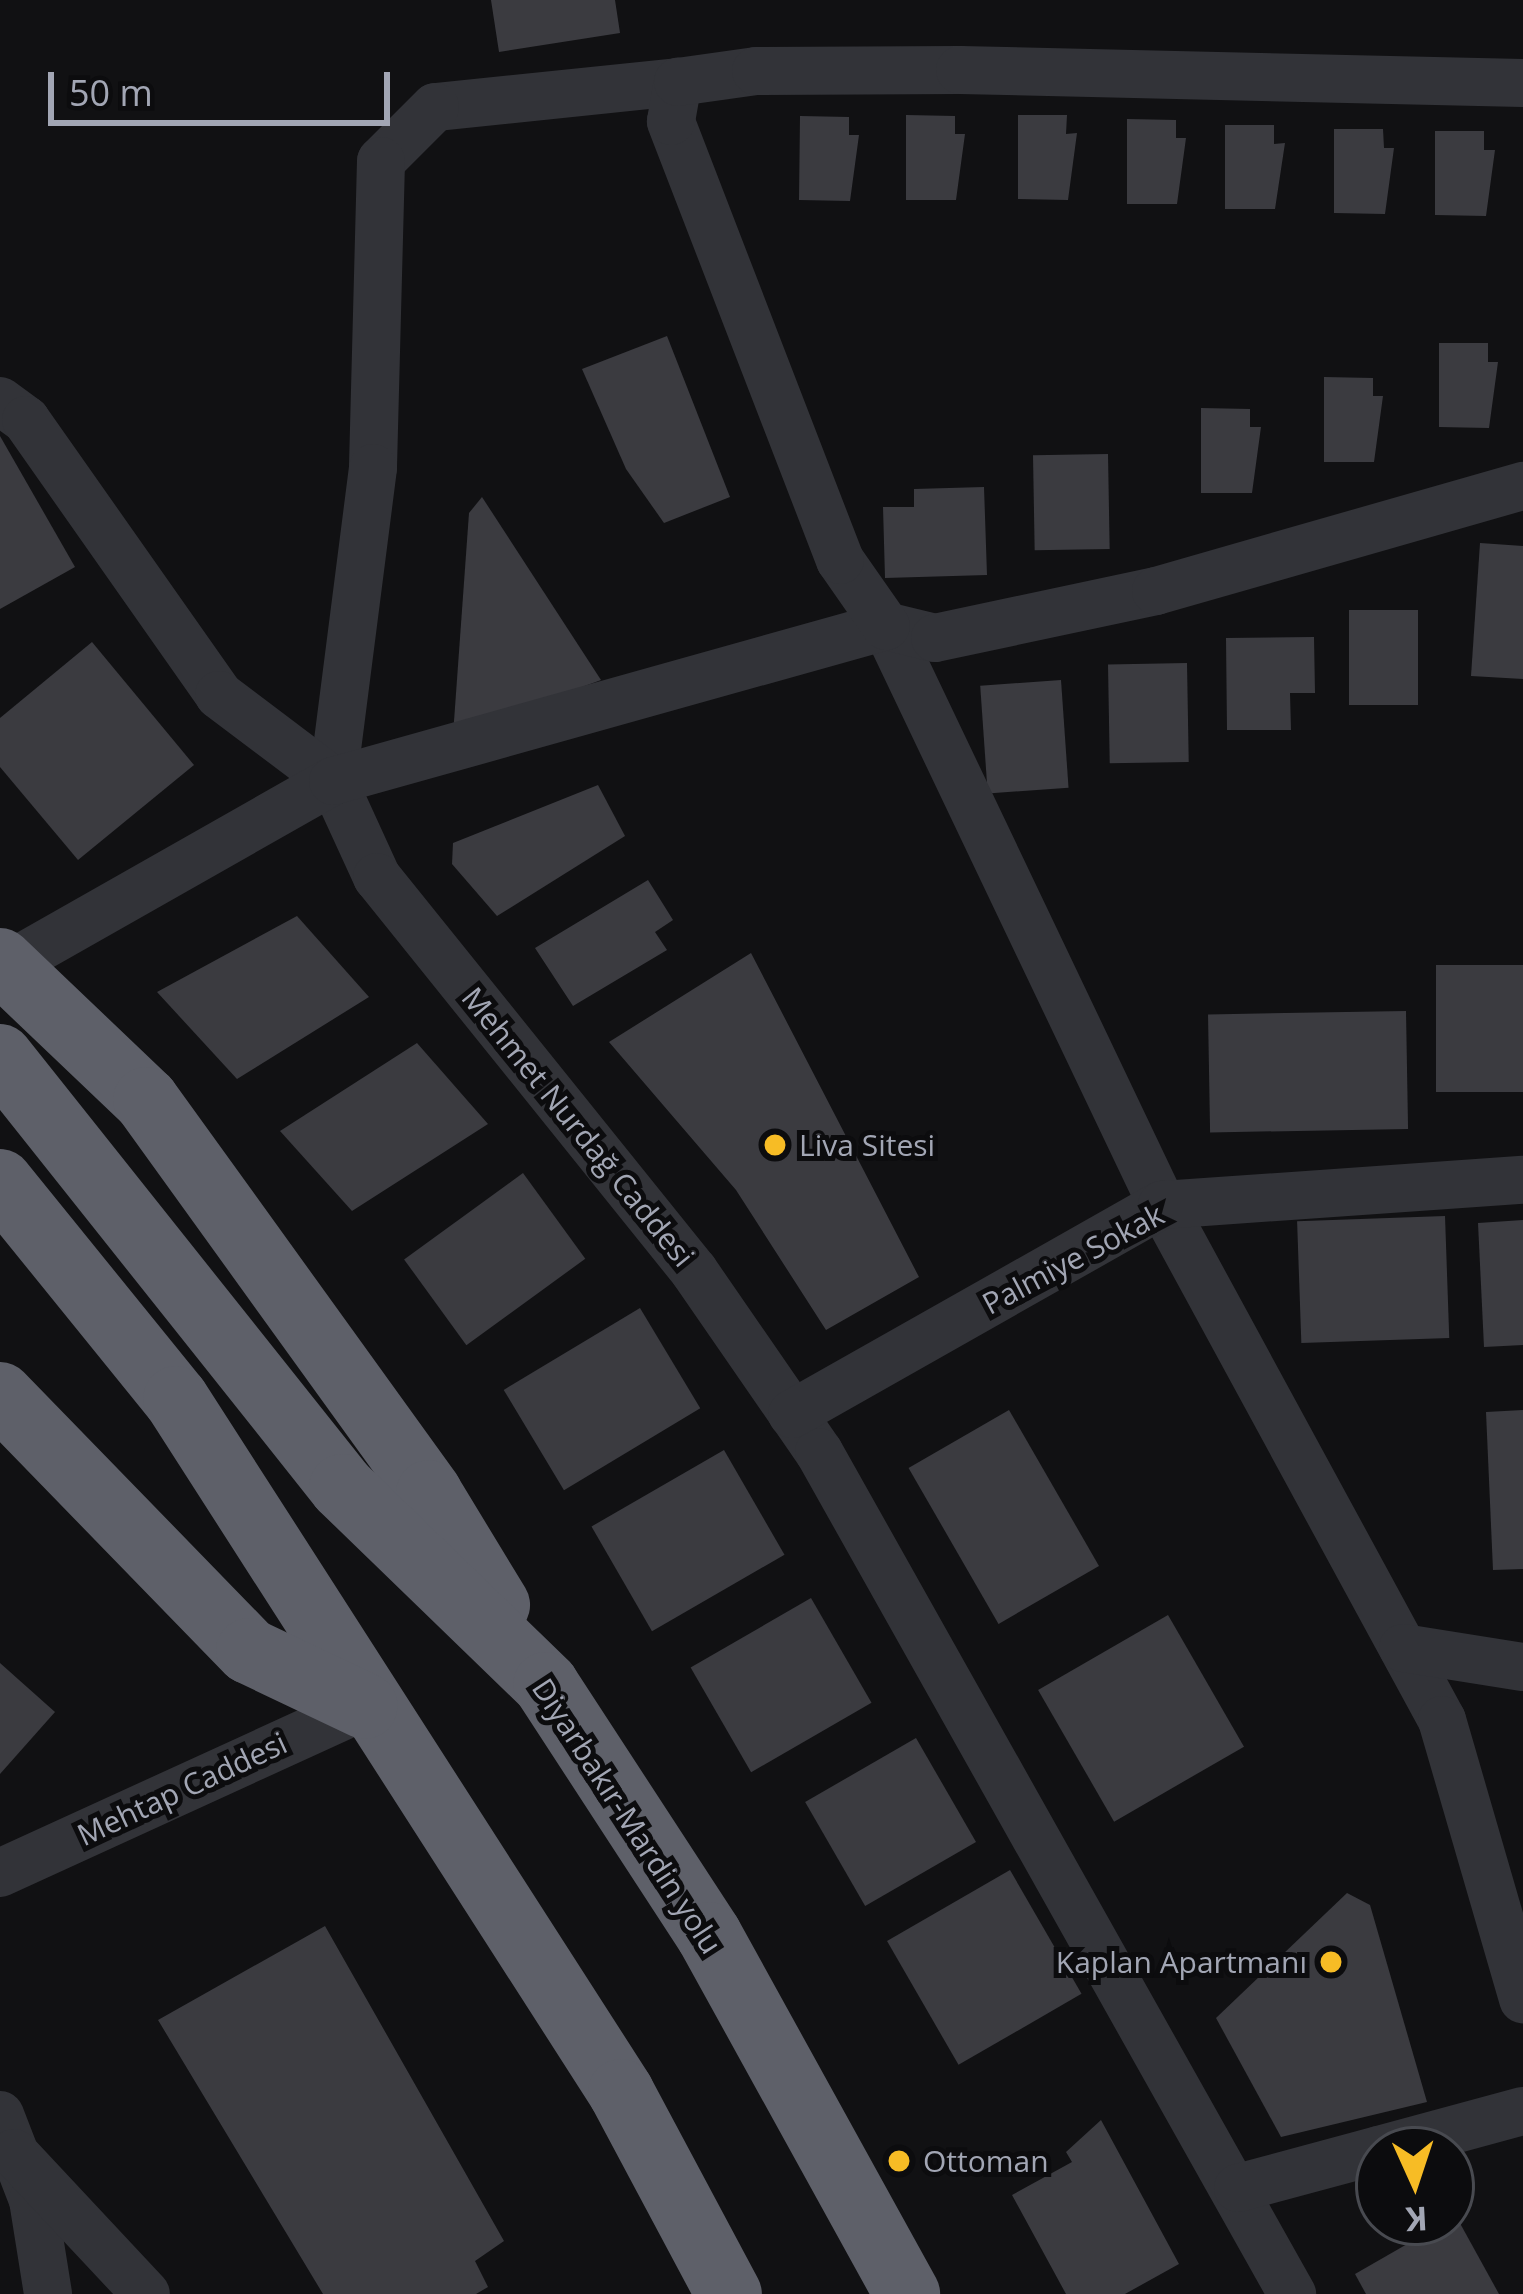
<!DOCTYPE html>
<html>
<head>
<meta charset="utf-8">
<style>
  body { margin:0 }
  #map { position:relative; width:1523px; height:2294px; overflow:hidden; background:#111113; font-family:"Open Sans",sans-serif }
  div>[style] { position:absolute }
  .building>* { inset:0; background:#3b3b40; transform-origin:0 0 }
  .minor>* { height:48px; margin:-24px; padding:0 24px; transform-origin:24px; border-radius:24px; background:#323338 }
  .highway>* { height:66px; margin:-33px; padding:0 33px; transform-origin:33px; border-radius:33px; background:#5e6069 }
  .dots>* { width:33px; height:33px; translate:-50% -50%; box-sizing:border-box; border:6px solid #0c0c0e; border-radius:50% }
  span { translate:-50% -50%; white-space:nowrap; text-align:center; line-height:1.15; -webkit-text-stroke:10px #0c0c0e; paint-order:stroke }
  .street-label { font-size:30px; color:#a2a6b4 }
  .poi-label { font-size:30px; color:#a2a6b4 }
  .left { translate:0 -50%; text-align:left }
  .right { translate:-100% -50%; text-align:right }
  .north { position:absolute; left:1355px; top:2126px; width:120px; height:120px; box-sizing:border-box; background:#0c0c0e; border:3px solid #484a50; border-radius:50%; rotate:177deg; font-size:33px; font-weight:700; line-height:48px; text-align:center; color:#a2a6b4 }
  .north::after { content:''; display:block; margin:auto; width:42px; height:54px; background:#f7bc25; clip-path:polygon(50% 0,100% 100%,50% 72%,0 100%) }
  .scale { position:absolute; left:48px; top:72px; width:342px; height:54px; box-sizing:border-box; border:6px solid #a2a6b4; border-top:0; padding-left:15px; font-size:36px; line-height:42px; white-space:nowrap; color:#a2a6b4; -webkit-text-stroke:9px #0c0c0e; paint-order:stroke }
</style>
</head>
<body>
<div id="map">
  <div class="building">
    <div style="clip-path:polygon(491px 0,615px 0,620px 33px,499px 52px)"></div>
    <div style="clip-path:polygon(906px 115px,955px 116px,955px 134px,965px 134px,956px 200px,906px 200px)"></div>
    <div style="clip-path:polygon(1018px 115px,1067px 115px,1066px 134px,1077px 133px,1068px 200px,1018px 199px)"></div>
    <div style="clip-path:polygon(800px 116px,849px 117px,849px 135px,859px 135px,850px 201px,799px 200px)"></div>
    <div style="clip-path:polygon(1127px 119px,1176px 120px,1176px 138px,1186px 138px,1177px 204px,1127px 204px)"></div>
    <div style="clip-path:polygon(1225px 125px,1274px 125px,1274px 144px,1285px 143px,1275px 209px,1225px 209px)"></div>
    <div style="clip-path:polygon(1334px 129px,1383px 129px,1384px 148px,1394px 148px,1385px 214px,1334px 213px)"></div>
    <div style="clip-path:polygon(1435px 131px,1484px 131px,1484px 150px,1495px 150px,1486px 216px,1435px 215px)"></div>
    <div style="clip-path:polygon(667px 336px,730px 497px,664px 523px,626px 469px,582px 369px)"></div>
    <div style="clip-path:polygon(1439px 343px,1488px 343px,1488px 362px,1498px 362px,1489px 428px,1439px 427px)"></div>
    <div style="clip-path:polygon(1324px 377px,1373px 378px,1373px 396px,1383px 396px,1374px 462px,1324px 462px)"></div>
    <div style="clip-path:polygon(1201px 408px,1250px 409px,1250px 427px,1261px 427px,1252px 493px,1201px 493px)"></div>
    <div style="clip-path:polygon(0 436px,75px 567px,0 609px)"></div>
    <div style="left:1108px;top:454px;width:95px;height:75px;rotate:89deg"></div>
    <div style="clip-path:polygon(984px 487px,987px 575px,885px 578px,883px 507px,914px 507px,914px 489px)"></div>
    <div style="clip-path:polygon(482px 497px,601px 680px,453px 735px,469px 513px)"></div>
    <div style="clip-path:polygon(1480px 543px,1523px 546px,1523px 679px,1471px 676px)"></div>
    <div style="left:1349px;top:610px;width:69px;height:95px"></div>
    <div style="clip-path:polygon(1314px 637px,1315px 693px,1290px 693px,1291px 730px,1227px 730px,1226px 638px)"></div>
    <div style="clip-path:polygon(92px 642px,194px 765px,78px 860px,0 767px,0 718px)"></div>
    <div style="left:1187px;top:663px;width:99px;height:79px;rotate:89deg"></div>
    <div style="left:1061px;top:680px;width:108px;height:81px;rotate:86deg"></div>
    <div style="clip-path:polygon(598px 785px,625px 836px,497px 916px,452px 864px,453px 843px)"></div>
    <div style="clip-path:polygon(648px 880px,673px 920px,655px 932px,667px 950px,573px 1006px,535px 948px)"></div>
    <div style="clip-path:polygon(297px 916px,369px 997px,237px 1079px,157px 992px)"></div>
    <div style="clip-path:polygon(751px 953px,919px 1277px,826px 1330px,736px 1190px,609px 1042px)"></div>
    <div style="left:1523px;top:965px;width:127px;height:87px;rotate:90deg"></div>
    <div style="left:1406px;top:1011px;width:118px;height:198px;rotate:89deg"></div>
    <div style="clip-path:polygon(417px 1043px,488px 1124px,352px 1211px,280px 1131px)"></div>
    <div style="left:523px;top:1173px;width:106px;height:147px;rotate:54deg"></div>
    <div style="left:1445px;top:1216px;width:122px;height:148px;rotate:88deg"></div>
    <div style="clip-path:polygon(1523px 1220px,1523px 1345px,1484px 1347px,1478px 1223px)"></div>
    <div style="left:640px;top:1308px;width:117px;height:159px;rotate:59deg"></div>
    <div style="left:1009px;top:1410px;width:180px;height:116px;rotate:60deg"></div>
    <div style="clip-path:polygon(1523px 1410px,1523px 1569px,1493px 1570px,1486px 1412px)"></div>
    <div style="left:724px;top:1450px;width:121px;height:153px;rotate:60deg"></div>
    <div style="left:811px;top:1598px;width:121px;height:139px;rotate:60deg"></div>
    <div style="left:1168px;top:1615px;width:152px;height:150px;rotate:60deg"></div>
    <div style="clip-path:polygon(0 1663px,55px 1712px,0 1774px)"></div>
    <div style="left:916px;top:1738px;width:120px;height:128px;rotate:60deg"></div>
    <div style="left:1010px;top:1870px;width:143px;height:142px;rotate:60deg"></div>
    <div style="clip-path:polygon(1347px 1893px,1370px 1905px,1427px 2102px,1281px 2137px,1216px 2018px)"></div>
    <div style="clip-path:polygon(325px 1926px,504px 2241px,475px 2261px,488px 2287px,476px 2294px,323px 2294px,158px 2020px)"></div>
    <div style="clip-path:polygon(1101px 2120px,1179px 2264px,1125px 2294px,1066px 2294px,1012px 2195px,1072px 2162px,1066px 2152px)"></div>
    <div style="clip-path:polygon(1456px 2216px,1499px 2294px,1366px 2294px,1355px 2274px)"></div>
  </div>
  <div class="minor">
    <div style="left:678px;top:82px;width:244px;rotate:174.1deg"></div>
    <div style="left:435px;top:107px;width:76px;rotate:135deg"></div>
    <div style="left:381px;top:161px;width:307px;rotate:91.5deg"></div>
    <div style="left:373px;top:468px;width:316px;rotate:97.3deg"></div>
    <div style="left:333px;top:781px;width:106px;rotate:65.4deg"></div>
    <div style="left:377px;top:877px;width:506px;rotate:51.18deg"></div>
    <div style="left:694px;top:1271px;width:220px;rotate:55.4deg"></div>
    <div style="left:819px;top:1452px;width:966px;rotate:60.67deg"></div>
    <div style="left:0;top:401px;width:32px;rotate:36deg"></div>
    <div style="left:26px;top:420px;width:336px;rotate:54.9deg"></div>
    <div style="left:219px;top:695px;width:143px;rotate:37deg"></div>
    <div style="left:886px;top:626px;width:641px;rotate:64.51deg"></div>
    <div style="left:1162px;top:1205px;width:586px;rotate:61.47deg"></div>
    <div style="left:1442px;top:1720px;width:291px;rotate:73.8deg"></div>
    <div style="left:886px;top:626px;width:50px;rotate:13.8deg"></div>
    <div style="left:935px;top:638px;width:226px;rotate:-12deg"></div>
    <div style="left:1156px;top:591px;width:382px;rotate:-16deg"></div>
    <div style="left:7px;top:966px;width:375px;rotate:-29.6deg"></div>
    <div style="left:333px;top:781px;width:574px;rotate:-15.66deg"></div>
    <div style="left:886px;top:626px;width:80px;rotate:-124.9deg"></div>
    <div style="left:840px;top:560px;width:470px;rotate:-111.1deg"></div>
    <div style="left:671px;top:121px;width:40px;rotate:-80deg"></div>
    <div style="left:678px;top:82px;width:79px;rotate:-8deg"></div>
    <div style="left:756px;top:71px;width:204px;rotate:-0.3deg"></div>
    <div style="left:960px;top:70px;width:563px;rotate:1.32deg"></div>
    <div style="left:792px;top:1414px;width:425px;rotate:-29.5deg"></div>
    <div style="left:1162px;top:1205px;width:362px;rotate:-4deg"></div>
    <div style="left:1403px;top:1648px;width:121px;rotate:9deg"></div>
    <div style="left:0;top:1873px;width:401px;rotate:-24.6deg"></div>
    <div style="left:0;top:2115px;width:91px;rotate:68.8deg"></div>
    <div style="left:33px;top:2200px;width:95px;rotate:80.9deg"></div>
    <div style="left:1379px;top:2150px;width:149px;rotate:-15.2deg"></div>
    <div style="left:14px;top:2153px;width:193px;rotate:46.9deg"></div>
    <div style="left:1238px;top:2188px;width:146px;rotate:-15.1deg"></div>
  </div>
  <div class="highway">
    <div style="left:0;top:961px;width:202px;rotate:43.6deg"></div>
    <div style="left:146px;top:1100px;width:484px;rotate:54.2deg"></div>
    <div style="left:429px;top:1493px;width:131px;rotate:58.7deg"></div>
    <div style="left:0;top:1057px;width:549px;rotate:51.5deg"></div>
    <div style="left:342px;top:1487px;width:284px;rotate:44.1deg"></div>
    <div style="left:546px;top:1685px;width:298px;rotate:56.9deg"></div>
    <div style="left:709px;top:1935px;width:410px;rotate:61.1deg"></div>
    <div style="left:0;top:1182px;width:279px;rotate:51deg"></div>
    <div style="left:176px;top:1399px;width:824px;rotate:57.29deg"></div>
    <div style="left:621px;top:2092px;width:229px;rotate:61.9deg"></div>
    <div style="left:0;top:1395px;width:357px;rotate:45.8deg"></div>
    <div style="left:249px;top:1651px;width:128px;rotate:25.4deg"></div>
  </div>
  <div class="dots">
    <div style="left:775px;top:1145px;background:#f7bc25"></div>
    <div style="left:1331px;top:1962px;background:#f7bc25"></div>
    <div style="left:899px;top:2161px;background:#f7bc25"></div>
  </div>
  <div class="street-label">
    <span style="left:578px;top:1127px;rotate:51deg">Mehmet Nurdağ Caddesi</span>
    <span style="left:1073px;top:1259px;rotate:-28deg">Palmiye Sokak</span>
    <span style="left:182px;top:1789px;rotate:-25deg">Mehtap Caddesi</span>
    <span style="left:627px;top:1816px;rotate:57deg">Diyarbakır-Mardin yolu</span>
  </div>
  <div class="poi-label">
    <span class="left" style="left:799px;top:1145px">Liva Sitesi</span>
    <span class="right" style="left:1307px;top:1962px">Kaplan Apartmanı</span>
    <span class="left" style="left:923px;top:2161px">Ottoman</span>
  </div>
  <div class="north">K</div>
  <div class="scale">50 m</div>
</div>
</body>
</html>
